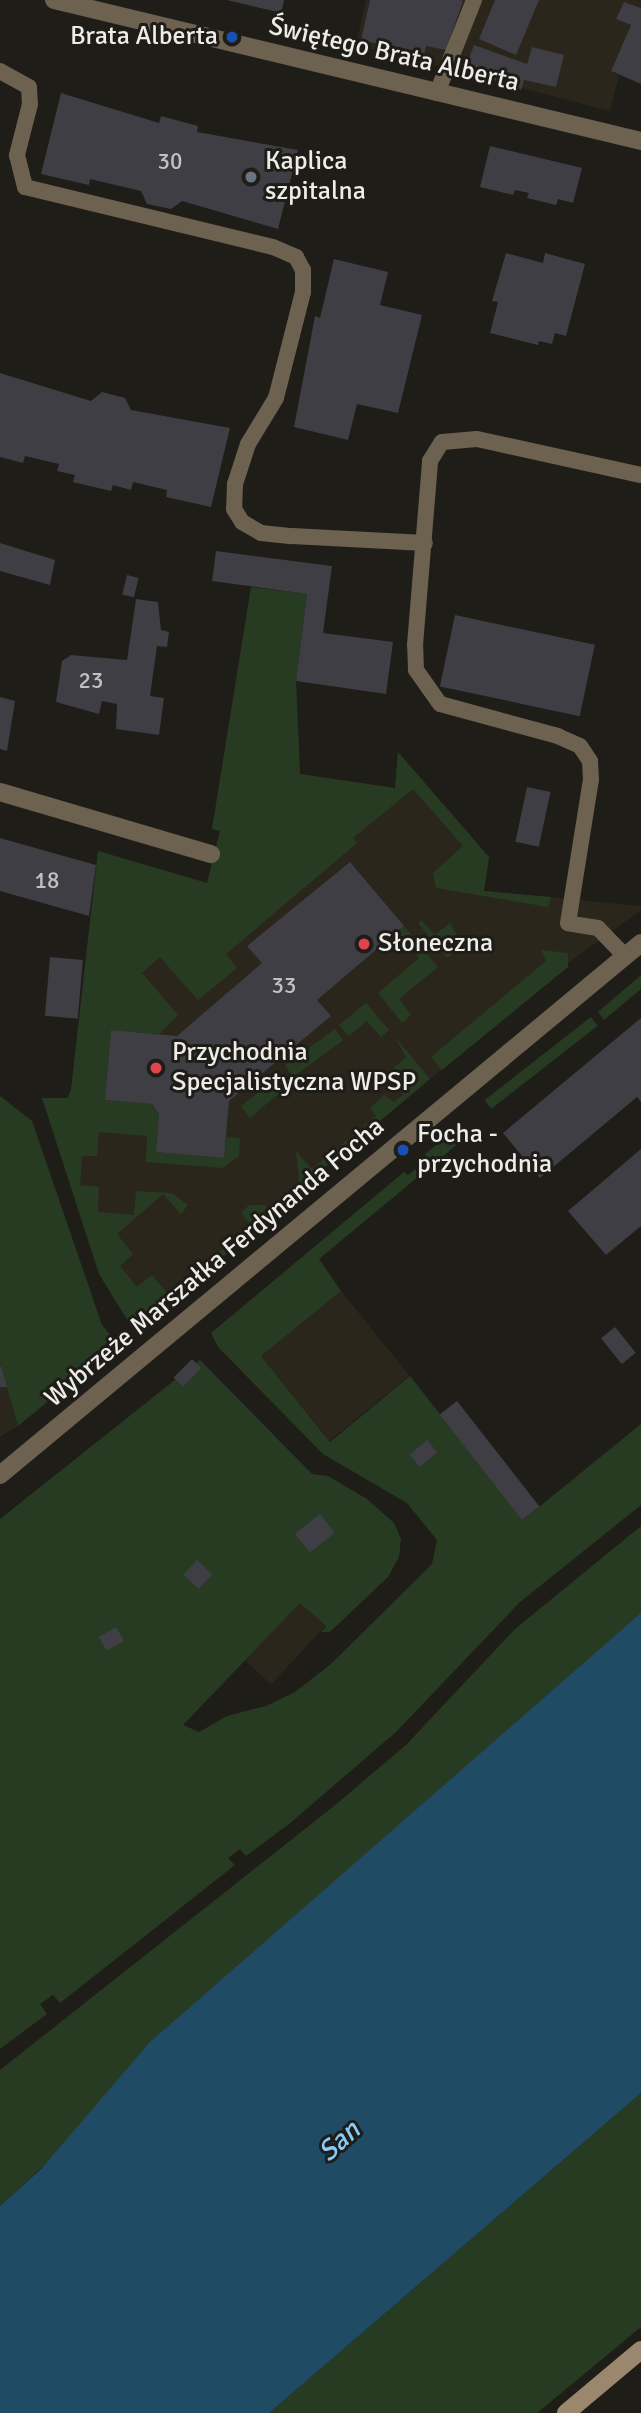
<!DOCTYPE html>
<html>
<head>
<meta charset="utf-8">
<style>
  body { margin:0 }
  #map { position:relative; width:641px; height:2413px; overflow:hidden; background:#1f1d18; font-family:Signika,sans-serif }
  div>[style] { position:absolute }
  .built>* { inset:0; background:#2a261c; transform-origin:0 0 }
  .green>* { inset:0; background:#273b23; transform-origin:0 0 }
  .water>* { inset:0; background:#204b65 }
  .building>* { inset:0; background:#3e3e44; transform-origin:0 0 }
  .lane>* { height:16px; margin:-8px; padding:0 8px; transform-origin:8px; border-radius:8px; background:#6d6150 }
  .street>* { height:18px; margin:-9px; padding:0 9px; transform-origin:9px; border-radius:9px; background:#6d6150 }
  .secondary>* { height:18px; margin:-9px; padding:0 9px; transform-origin:9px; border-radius:9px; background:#9b876d }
  .dots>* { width:19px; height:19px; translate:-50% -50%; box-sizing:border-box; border:4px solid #1f1d18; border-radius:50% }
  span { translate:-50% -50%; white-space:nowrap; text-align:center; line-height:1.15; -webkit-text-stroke:6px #1f1d18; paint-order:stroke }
  .number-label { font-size:23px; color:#c2c0c0 }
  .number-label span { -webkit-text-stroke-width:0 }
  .poi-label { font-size:26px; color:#eeece9 }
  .right { translate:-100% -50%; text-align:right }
  .left { translate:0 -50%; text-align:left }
  .street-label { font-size:26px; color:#eeece9 }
  .water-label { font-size:28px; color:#86cbf9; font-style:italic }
</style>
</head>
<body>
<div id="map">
  <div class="built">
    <div style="clip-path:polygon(366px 0,641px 0,641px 8px,624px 2px,617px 18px,631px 25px,611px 71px,619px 76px,610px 111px,356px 45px)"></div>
    <div style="clip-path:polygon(251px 587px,307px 594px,296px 681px,300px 774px,395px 788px,398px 752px,489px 857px,484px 891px,641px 906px,641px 910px,571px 961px,145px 1318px,103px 1267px,58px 1122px,71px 1090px,98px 851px,207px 883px,220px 831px,212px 829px)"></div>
    <div style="left:341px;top:1291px;width:109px;height:103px;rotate:51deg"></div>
    <div style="clip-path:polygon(0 1364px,18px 1426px,0 1437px)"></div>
    <div style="left:300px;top:1602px;width:35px;height:80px;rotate:43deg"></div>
  </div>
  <div class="green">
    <div style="clip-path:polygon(251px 587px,307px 594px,296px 681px,300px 774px,395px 788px,398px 752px,489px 857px,484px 891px,551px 897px,548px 907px,436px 888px,433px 873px,463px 846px,413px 789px,353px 838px,357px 843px,226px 954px,237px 968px,198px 1000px,160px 957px,142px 973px,178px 1015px,159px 1034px,111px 1030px,105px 1100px,152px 1104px,159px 1115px,156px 1152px,224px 1158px,226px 1137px,240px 1138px,239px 1156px,223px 1168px,146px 1162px,147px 1136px,99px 1132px,97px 1156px,82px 1156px,80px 1185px,99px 1187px,98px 1212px,134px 1215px,136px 1191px,172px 1193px,188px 1205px,181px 1214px,163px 1194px,117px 1234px,133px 1254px,120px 1266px,137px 1287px,152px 1275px,168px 1294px,251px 1225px,241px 1213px,249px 1205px,265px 1205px,273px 1215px,134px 1331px,99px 1274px,42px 1098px,67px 1098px,71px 1090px,98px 851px,207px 883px,220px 831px,212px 829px)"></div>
    <div style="clip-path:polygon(421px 920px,435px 935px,450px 923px,459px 939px,456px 951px,447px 958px,418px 923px)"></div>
    <div style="clip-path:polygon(404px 926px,438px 967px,399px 999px,411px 1015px,402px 1023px,378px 993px,419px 958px,398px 932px)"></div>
    <div style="clip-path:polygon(541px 950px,568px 953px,568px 967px,442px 1070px,431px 1057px,546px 961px)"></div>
    <div style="clip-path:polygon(641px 975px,641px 989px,604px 1020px,598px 1012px)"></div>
    <div style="clip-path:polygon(366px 1003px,389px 1030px,381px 1037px,367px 1021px,349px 1036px,339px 1025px)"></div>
    <div style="left:591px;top:1017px;width:11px;height:135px;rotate:52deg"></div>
    <div style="left:335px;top:1029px;width:14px;height:62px;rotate:54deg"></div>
    <div style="clip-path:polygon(395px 1037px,430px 1079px,300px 1188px,296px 1151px,312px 1169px,376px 1116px,370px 1108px,384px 1095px,394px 1102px,403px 1095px,387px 1074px,406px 1057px)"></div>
    <div style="clip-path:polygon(282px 1074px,290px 1084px,250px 1118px,241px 1106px)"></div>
    <div style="clip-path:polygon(0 1096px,32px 1121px,102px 1325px,118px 1344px,18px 1426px,0 1364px)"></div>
    <div style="clip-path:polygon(460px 1126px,471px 1133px,319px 1259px,341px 1291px,261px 1356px,330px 1442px,410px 1376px,523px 1520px,641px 1424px,641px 1505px,520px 1602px,396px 1732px,289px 1824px,246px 1856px,240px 1849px,228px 1858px,235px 1865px,60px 2003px,53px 1995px,40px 2004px,47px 2014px,0 2049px,0 1519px,200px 1360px,312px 1474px,328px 1476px,367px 1499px,394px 1523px,401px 1539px,399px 1557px,388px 1577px,330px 1632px,321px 1632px,326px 1626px,300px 1603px,183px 1725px,199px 1732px,227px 1716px,266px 1706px,295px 1692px,331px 1664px,432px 1564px,437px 1540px,407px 1503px,323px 1454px,218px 1347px,211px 1333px,404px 1172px,408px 1175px,428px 1159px,425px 1154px)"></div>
    <div style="clip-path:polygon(641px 1526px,641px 1613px,0 2206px,0 2070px,334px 1806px,406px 1745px,515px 1629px)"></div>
    <div style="clip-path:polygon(641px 2093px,641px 2327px,537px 2413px,269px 2413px)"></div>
  </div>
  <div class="water">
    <div style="clip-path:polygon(641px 1613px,641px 2093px,269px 2413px,0 2413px,0 2206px,42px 2168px,149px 2043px)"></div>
  </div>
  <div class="building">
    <div style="clip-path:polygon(227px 0,284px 0,282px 10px,286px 11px,286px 14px)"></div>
    <div style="clip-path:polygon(370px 0,460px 0,463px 1px,446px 50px,426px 46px,424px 54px,361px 40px)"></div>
    <div style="clip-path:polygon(495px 0,539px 0,516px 55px,479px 39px)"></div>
    <div style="clip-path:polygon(624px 2px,641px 8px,641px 84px,611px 71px,631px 25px,616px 19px)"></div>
    <div style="clip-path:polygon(474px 45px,527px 64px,532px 47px,564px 55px,556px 87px,524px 80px,521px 90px,465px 69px)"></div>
    <div style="clip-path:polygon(61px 93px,159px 123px,161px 116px,198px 126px,197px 132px,298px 150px,278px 229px,182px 201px,171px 209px,147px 204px,141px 191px,90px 179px,89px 185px,41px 174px)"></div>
    <div style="clip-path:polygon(490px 146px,582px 168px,573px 203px,558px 199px,556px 205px,527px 198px,529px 193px,515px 190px,513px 195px,480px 187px)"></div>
    <div style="clip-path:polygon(506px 253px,543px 263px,545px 253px,585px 264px,566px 336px,555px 333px,552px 344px,539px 341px,538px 345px,490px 333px,498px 302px,492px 301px)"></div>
    <div style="clip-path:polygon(334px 259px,388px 272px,380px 305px,422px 315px,398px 413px,357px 404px,348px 440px,294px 427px,315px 316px,320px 318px)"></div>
    <div style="clip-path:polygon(0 373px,91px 401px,102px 392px,125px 398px,131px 410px,230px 428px,211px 507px,166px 497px,167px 490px,133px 482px,131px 490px,113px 485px,111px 491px,73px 482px,75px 475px,57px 471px,59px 464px,25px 456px,23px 463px,0 457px)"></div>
    <div style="clip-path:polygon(0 543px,55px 560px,50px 585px,0 571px)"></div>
    <div style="clip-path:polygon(216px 551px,332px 566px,323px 633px,393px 642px,386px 694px,296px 681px,307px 594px,212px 581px)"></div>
    <div style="left:127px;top:575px;width:12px;height:20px;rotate:14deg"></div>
    <div style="clip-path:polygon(136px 599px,158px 602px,161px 630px,169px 632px,167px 647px,157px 646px,150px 696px,164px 698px,159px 735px,116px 729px,117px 704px,102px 701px,99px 714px,56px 702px,62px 661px,71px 655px,127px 660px)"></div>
    <div style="left:455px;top:615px;width:143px;height:73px;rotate:12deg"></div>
    <div style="clip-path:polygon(0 697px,15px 701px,7px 751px,0 749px)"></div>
    <div style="left:527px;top:787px;width:24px;height:56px;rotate:12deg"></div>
    <div style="clip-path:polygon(0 838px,96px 865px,89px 916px,0 891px)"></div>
    <div style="clip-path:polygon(350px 862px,404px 926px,317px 1000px,331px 1016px,229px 1101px,224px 1158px,156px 1152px,159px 1114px,152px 1104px,105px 1100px,111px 1030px,177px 1036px,262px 963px,247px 946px)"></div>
    <div style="left:50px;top:957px;width:33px;height:59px;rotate:5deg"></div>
    <div style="clip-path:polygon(641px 1018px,641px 1102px,637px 1097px,540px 1178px,503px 1133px)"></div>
    <div style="clip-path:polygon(641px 1149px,641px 1226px,606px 1255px,568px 1211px)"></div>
    <div style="left:615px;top:1327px;width:33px;height:18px;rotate:51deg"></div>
    <div style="left:192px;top:1359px;width:13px;height:26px;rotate:45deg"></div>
    <div style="clip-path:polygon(0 1366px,1px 1366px,7px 1387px,0 1387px)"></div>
    <div style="left:457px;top:1401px;width:134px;height:22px;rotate:52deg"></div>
    <div style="left:427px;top:1440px;width:16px;height:23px;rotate:50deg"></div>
    <div style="left:320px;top:1514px;width:24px;height:32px;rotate:52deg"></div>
    <div style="left:197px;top:1560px;width:21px;height:20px;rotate:43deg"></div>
    <div style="left:116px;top:1627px;width:16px;height:20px;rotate:60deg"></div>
  </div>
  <div class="lane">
    <div style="left:0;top:71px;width:33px;rotate:29deg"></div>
    <div style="left:29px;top:87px;width:17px;rotate:87deg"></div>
    <div style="left:30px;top:104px;width:53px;rotate:104.3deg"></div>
    <div style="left:17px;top:155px;width:33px;rotate:76deg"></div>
    <div style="left:25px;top:187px;width:255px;rotate:13.6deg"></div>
    <div style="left:273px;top:247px;width:25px;rotate:23deg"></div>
    <div style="left:296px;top:257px;width:15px;rotate:62deg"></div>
    <div style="left:303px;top:270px;width:22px;rotate:90deg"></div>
    <div style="left:303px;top:292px;width:109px;rotate:104.3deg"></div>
    <div style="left:276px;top:398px;width:54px;rotate:121.3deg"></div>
    <div style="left:248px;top:444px;width:42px;rotate:108deg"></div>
    <div style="left:235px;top:484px;width:25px;rotate:92deg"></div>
    <div style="left:234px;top:509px;width:15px;rotate:58deg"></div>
    <div style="left:242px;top:522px;width:22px;rotate:30deg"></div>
    <div style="left:261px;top:533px;width:31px;rotate:6deg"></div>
    <div style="left:292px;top:536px;width:133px;rotate:3deg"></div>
    <div style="left:437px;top:93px;width:100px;rotate:-68.3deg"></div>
    <div style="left:625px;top:956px;width:39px;rotate:-134deg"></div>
    <div style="left:598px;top:928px;width:30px;rotate:-171deg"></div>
    <div style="left:568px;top:923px;width:145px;rotate:-80.9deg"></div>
    <div style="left:591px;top:780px;width:19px;rotate:-93deg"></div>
    <div style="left:590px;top:761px;width:18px;rotate:-124deg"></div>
    <div style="left:580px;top:746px;width:24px;rotate:-156deg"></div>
    <div style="left:558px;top:736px;width:122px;rotate:-164.8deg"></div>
    <div style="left:440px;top:704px;width:42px;rotate:-125.2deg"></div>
    <div style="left:416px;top:670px;width:25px;rotate:-92deg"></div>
    <div style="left:415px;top:645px;width:185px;rotate:-85.3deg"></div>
    <div style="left:430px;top:461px;width:22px;rotate:-58deg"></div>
    <div style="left:442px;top:442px;width:35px;rotate:-5deg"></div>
    <div style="left:477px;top:439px;width:168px;rotate:12.4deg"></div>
  </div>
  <div class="street">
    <div style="left:54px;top:0;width:604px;rotate:13.51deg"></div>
    <div style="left:0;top:792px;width:220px;rotate:16.4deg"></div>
    <div style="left:0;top:1475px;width:833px;rotate:-39.69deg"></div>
  </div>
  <div class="secondary">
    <div style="left:566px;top:2413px;width:98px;rotate:-40deg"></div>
  </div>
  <div class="dots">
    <div style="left:232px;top:37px;background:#1a4fb4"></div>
    <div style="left:251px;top:177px;background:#6b7280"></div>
    <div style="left:364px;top:944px;background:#e0444e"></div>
    <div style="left:156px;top:1068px;background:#e0444e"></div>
    <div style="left:403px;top:1150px;background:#1a4fb4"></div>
  </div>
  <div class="number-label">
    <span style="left:170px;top:162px">30</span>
    <span style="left:91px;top:681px">23</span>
    <span style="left:47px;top:881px">18</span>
    <span style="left:284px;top:986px">33</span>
  </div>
  <div class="poi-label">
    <span class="right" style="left:218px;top:37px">Brata Alberta</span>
    <span class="left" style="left:265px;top:177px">Kaplica<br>szpitalna</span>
    <span class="left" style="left:378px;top:944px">Słoneczna</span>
    <span class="left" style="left:172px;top:1068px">Przychodnia<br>Specjalistyczna WPSP</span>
    <span class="left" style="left:417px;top:1150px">Focha -<br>przychodnia</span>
  </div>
  <div class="street-label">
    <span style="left:394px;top:55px;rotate:13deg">Świętego Brata Alberta</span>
    <span style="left:215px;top:1263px;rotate:-40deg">Wybrzeże Marszałka Ferdynanda Focha</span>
  </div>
  <div class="water-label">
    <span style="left:339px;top:2141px;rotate:-42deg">San</span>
  </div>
</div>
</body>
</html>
